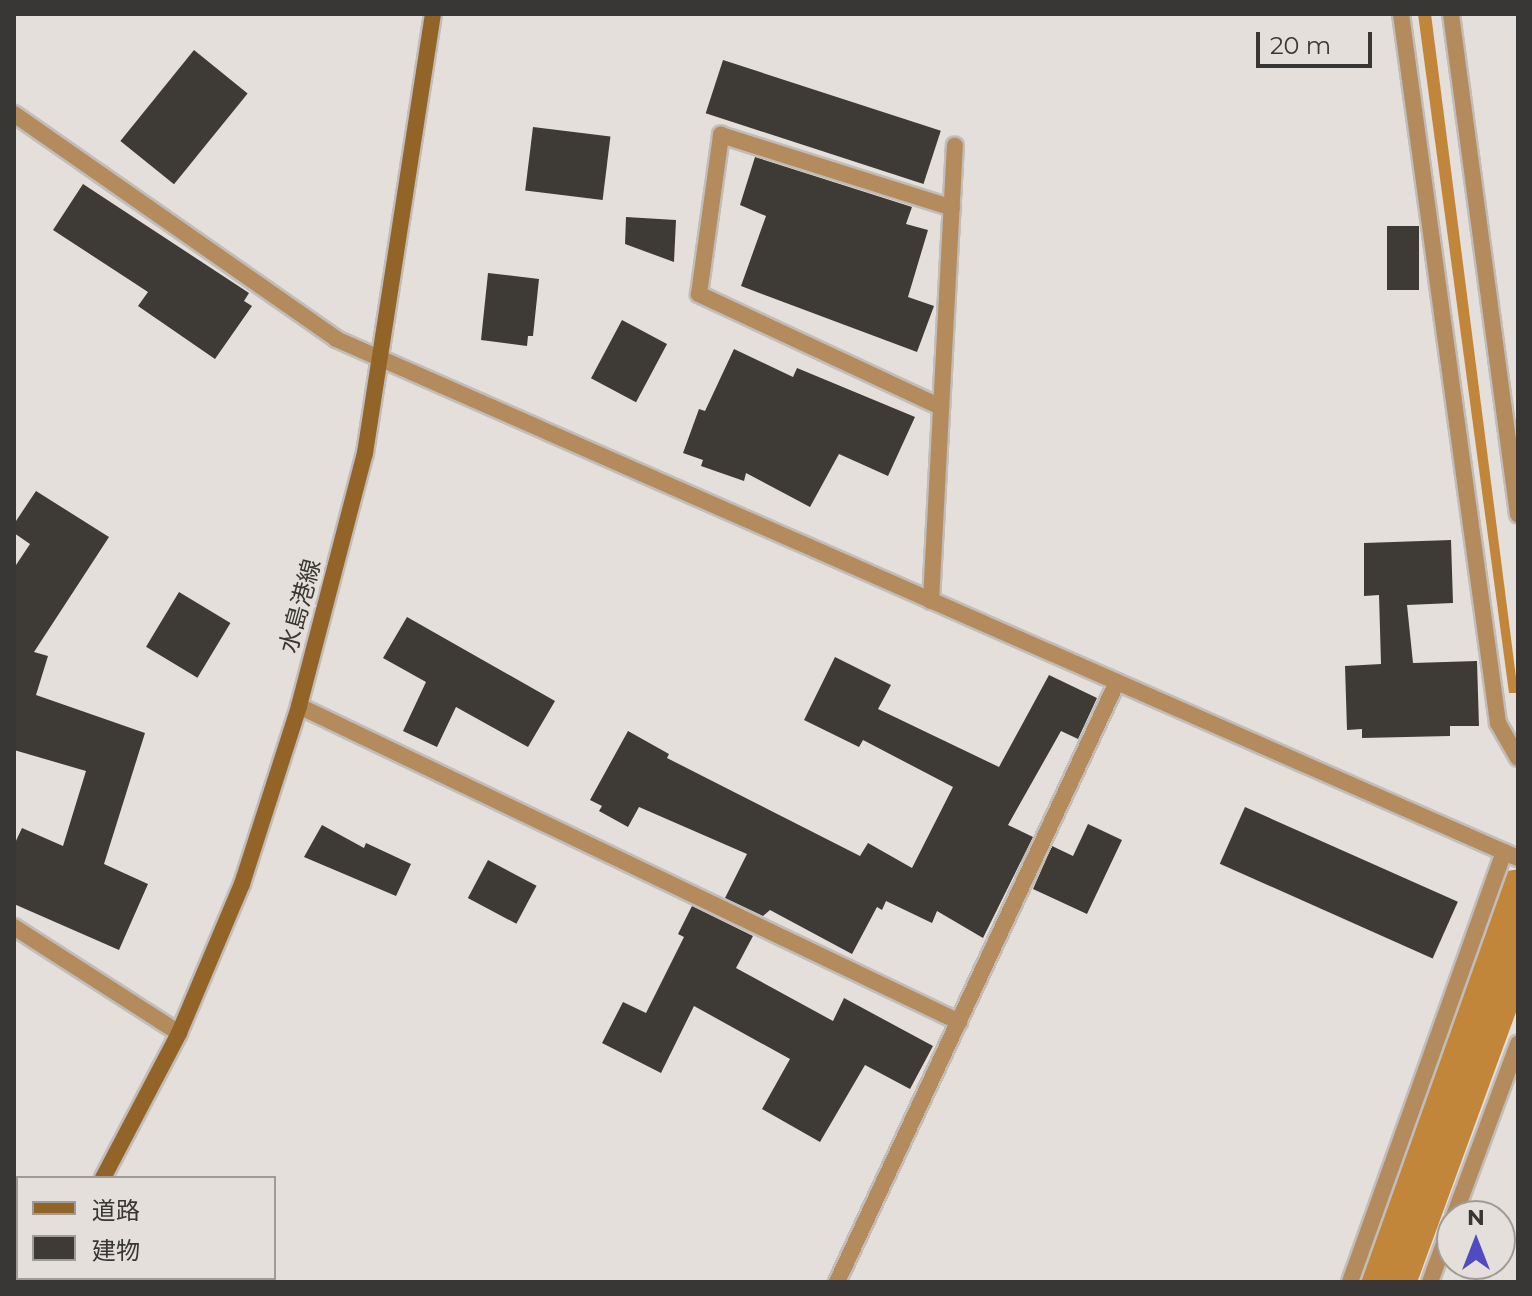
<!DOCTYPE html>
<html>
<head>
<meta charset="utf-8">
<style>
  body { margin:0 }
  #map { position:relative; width:1532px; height:1296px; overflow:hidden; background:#e4dfda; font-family:Montserrat,"Noto Sans JP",sans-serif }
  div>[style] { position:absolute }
  .water>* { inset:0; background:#c2863a }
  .stream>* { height:12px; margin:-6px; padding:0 6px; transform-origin:6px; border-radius:6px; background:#c2863a }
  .river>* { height:70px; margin:-35px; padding:0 35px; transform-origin:35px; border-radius:35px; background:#c2863a }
  .building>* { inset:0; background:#3e3b37; transform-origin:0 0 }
  .roads { filter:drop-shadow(2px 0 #c2bdb9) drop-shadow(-2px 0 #c2bdb9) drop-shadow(0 2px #c2bdb9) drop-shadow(0 -2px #c2bdb9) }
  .minor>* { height:16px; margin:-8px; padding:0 8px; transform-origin:8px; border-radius:8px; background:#b38b5d }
  .secondary>* { height:16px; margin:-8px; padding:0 8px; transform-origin:8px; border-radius:8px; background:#936428 }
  span { translate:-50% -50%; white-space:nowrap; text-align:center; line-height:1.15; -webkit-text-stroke:8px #e4dfda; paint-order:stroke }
  .street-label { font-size:24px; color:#383735 }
  .frame { position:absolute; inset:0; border:16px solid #383735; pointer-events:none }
  .legend { position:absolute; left:16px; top:1176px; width:260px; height:104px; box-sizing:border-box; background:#e4dfda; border:2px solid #9f9c98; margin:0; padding:10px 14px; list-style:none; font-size:24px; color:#383735 }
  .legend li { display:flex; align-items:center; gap:16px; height:40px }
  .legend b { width:40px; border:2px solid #9f9c98 }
  .north { position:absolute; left:1436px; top:1200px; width:80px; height:80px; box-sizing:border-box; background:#e4dfda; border:2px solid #9f9c98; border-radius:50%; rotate:0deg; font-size:22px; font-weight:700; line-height:32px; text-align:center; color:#383735 }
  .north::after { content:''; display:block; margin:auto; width:28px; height:36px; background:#514bc2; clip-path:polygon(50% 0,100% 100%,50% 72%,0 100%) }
  .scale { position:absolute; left:1256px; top:32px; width:116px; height:36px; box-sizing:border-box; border:4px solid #383735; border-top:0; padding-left:10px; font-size:24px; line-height:28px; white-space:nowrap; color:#383735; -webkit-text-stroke:6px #e4dfda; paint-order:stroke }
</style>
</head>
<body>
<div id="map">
  <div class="water">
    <div style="clip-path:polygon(1418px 14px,1431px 14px,1518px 693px,1509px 693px)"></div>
  </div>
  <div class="stream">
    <div style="left:1404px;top:1282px;width:334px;rotate:-70deg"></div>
  </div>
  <div class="river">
    <div style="left:1380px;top:1282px;width:402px;rotate:-69.9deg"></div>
  </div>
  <div class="building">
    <div style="left:194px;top:50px;width:69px;height:117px;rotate:39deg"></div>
    <div style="left:723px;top:60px;width:229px;height:56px;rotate:18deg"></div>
    <div style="left:533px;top:127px;width:78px;height:64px;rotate:7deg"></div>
    <div style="clip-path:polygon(755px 157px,912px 207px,906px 224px,928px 230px,908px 297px,934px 306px,917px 352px,741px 286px,766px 216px,740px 205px)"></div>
    <div style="clip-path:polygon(83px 184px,249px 293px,244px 301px,252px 306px,215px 359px,138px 306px,148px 292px,53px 230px)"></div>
    <div style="clip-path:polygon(626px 217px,676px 220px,674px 262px,625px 244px)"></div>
    <div style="left:1387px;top:226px;width:32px;height:64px"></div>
    <div style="clip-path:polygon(488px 273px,539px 279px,533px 336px,528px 336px,527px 346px,481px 340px)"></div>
    <div style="left:622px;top:320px;width:51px;height:66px;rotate:28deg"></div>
    <div style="clip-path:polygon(734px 349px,793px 377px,797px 368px,915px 417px,888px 476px,839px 454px,810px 507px,746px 473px,744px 481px,701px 466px,703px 460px,683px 453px,699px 409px,705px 411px)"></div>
    <div style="clip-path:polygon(36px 491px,109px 537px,34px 652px,48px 656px,36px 695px,145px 733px,104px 864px,148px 884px,119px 950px,14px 904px,14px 845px,22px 828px,63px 846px,86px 771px,14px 750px,14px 568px,30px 544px,14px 533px,14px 524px)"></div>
    <div style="clip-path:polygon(1451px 540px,1453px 603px,1407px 605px,1413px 663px,1477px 661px,1479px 726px,1450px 726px,1450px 736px,1362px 738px,1362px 729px,1347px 730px,1345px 666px,1381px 664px,1379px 595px,1364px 596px,1364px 543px)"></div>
    <div style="left:179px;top:592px;width:60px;height:64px;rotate:31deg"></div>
    <div style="clip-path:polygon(407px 617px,555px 701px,528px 747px,456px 707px,437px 747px,403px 731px,426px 682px,383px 658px)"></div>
    <div style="clip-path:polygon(835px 657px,891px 685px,878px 709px,999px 767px,1049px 675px,1097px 698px,1078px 739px,1061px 731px,1008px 825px,1033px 837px,983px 938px,937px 911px,932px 923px,886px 901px,882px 910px,877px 907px,852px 954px,770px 910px,763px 916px,725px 898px,747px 854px,639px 807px,628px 827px,599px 811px,602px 806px,590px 800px,628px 731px,669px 754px,667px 758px,860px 856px,868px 843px,912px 868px,953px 787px,863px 740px,859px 747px,804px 720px)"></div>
    <div style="left:1245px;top:807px;width:233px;height:62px;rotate:24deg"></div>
    <div style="clip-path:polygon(1088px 824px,1122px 840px,1087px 914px,1033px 889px,1052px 846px,1073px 856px)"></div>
    <div style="clip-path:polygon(322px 825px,364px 848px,366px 843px,411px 864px,396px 896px,304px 857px)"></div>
    <div style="left:488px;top:860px;width:55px;height:43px;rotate:28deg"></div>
    <div style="clip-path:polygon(692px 906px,753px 936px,736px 968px,833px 1021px,844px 998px,933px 1046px,910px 1089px,865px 1065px,820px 1142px,762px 1109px,790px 1059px,694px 1006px,661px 1073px,602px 1043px,623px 1002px,646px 1013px,684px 937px,678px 934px)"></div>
  </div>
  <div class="roads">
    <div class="minor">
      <div style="left:1401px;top:14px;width:716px;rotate:82.21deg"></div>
      <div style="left:1498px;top:723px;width:40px;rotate:60.3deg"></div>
      <div style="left:1451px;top:14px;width:505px;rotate:82.38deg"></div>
      <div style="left:14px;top:114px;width:393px;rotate:34.9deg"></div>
      <div style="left:336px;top:339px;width:1291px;rotate:23.71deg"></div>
      <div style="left:941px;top:407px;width:267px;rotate:-155deg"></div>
      <div style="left:699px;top:294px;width:161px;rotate:-82.1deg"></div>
      <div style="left:721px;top:135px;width:242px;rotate:17.5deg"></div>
      <div style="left:931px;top:601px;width:456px;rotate:-87deg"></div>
      <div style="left:299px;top:706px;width:732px;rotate:25.58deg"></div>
      <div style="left:14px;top:927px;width:196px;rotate:32.7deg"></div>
      <div style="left:1454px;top:1216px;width:184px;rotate:-69.6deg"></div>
      <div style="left:837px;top:1282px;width:662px;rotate:-64.98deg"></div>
      <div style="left:1350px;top:1282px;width:457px;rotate:-70.3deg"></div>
      <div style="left:1430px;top:1282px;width:64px;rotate:-69.9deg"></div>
    </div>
    <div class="secondary">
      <div style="left:103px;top:1178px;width:164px;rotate:-62.3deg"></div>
      <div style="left:179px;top:1033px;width:162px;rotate:-67.1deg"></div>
      <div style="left:242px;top:884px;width:187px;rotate:-72.2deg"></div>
      <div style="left:299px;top:706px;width:261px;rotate:-75.4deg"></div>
      <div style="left:365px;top:453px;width:444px;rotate:-81.2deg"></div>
      <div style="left:49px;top:1282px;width:4px;rotate:-63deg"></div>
    </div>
  </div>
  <div class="street-label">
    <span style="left:300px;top:606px;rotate:-75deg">水島港線</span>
  </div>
  <div class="frame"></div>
  <ul class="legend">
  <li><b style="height:10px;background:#936428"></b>道路</li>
  <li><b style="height:22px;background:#3e3b37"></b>建物</li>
  </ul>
  <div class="north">N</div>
  <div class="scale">20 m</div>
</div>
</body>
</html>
